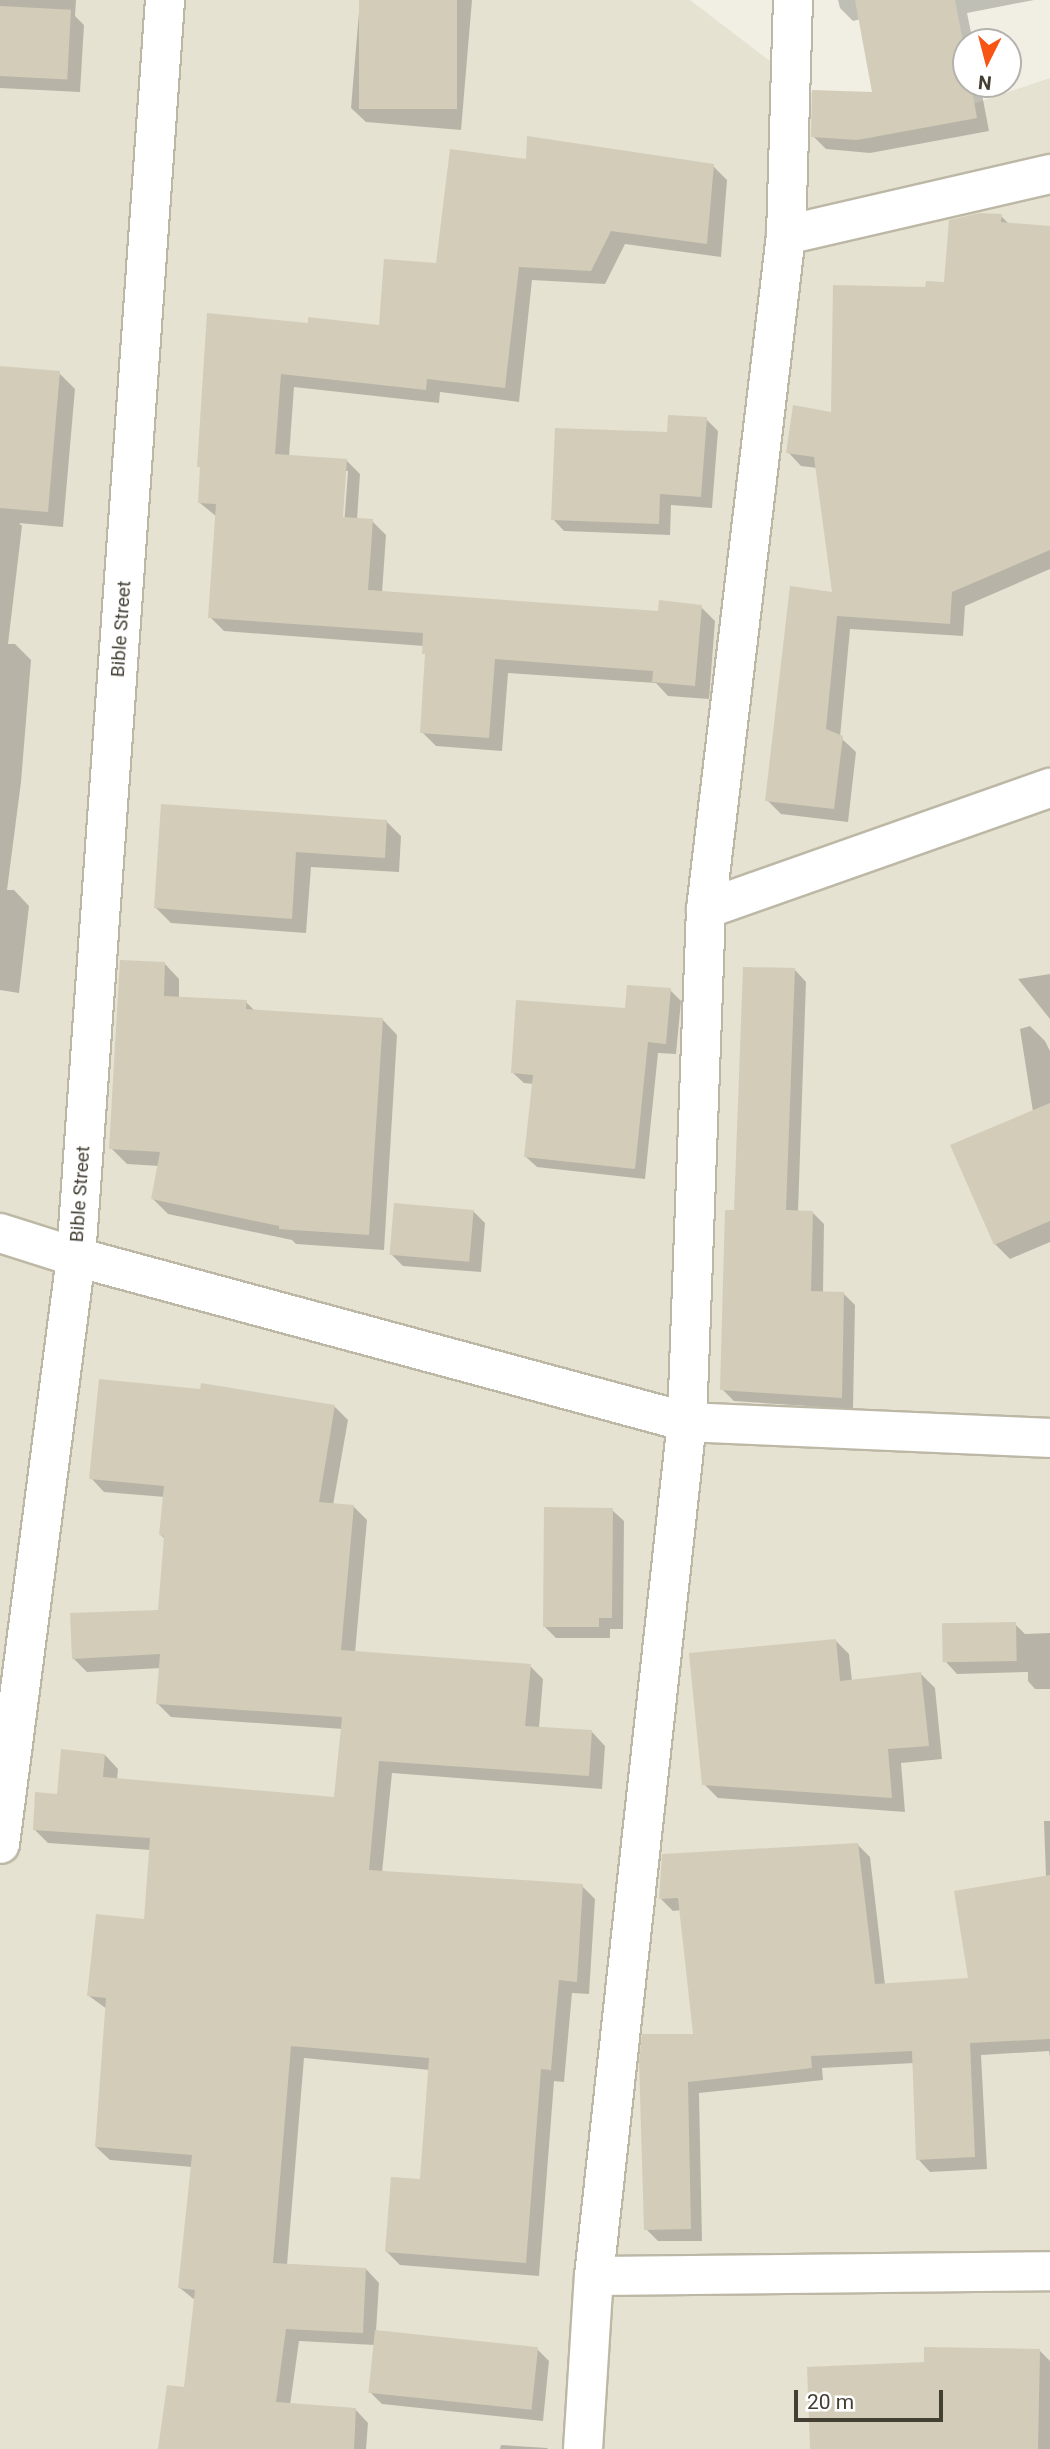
<!DOCTYPE html>
<html>
<head>
<meta charset="utf-8">
<style>
  body { margin:0 }
  #map { position:relative; width:1050px; height:2449px; overflow:hidden; background:#f1efe3; font-family:Roboto,sans-serif }
  div>[style] { position:absolute }
  .residential>* { inset:0; background:#e5e2d1 }
  .shadow>* { inset:0; background:#0003 }
  .building>* { inset:0; background:#d3ccb9; transform-origin:0 0 }
  .roads { filter:drop-shadow(2px 0 #bdb8a6) drop-shadow(-2px 0 #bdb8a6) drop-shadow(0 2px #bdb8a6) drop-shadow(0 -2px #bdb8a6) }
  .minor>* { height:38px; margin:-19px; padding:0 19px; transform-origin:19px; border-radius:19px; background:#fff }
  .tertiary>* { height:38px; margin:-19px; padding:0 19px; transform-origin:19px; border-radius:19px; background:#fff }
  span { translate:-50% -50%; white-space:nowrap; text-align:center; line-height:1.15; -webkit-text-stroke:7px #fff; paint-order:stroke }
  .street-label { font-size:19px; color:#433f33 }
  .north { position:absolute; left:952px; top:28px; width:70px; height:70px; box-sizing:border-box; background:#fff; border:2px solid #b4b2ad; border-radius:50%; rotate:186deg; font-size:19px; font-weight:700; line-height:28px; text-align:center; color:#433f33 }
  .north::after { content:''; display:block; margin:auto; width:24px; height:32px; background:#f85514; clip-path:polygon(50% 0,100% 100%,50% 72%,0 100%) }
  .scale { position:absolute; left:794px; top:2390px; width:149px; height:32px; box-sizing:border-box; border:4px solid #433f33; border-top:0; padding-left:9px; font-size:21px; line-height:24px; white-space:nowrap; color:#433f33; -webkit-text-stroke:5px #fff; paint-order:stroke }
</style>
</head>
<body>
<div id="map">
  <div class="residential">
    <div style="clip-path:polygon(0 0,690px 0,871px 138px,1050px 78px,1050px 2449px,0 2449px)"></div>
  </div>
  <div class="shadow">
    <div style="clip-path:polygon(0 0,76px 0,75px 16px,84px 25px,80px 92px,0 88px)"></div>
    <div style="clip-path:polygon(360px 0,472px 0,461px 130px,366px 122px,351px 108px)"></div>
    <div style="clip-path:polygon(838px 0,1034px 0,967px 13px,973px 42px,966px 42px,966px 84px,980px 84px,989px 131px,870px 153px,826px 149px,813px 136px,874px 94px,861px 19px,853px 21px,840px 8px)"></div>
    <div style="clip-path:polygon(evenodd,527px 161px,713px 166px,727px 180px,721px 257px,625px 244px,605px 284px,532px 280px,519px 402px,440px 392px,439px 403px,294px 387px,289px 457px,346px 460px,360px 474px,357px 520px,372px 521px,386px 535px,382px 593px,660px 613px,701px 607px,715px 621px,709px 699px,668px 696px,656px 683px,508px 673px,502px 751px,436px 746px,422px 732px,427px 656px,424px 646px,224px 631px,210px 617px,217px 517px,200px 503px,202px 469px,198px 466px,309px 325px,381px 327px,527px 161px,344px 471px,348px 471px,344px 526px,341px 526px,344px 471px)"></div>
    <div style="clip-path:polygon(1001px 216px,1009px 224px,1050px 228px,1050px 569px,965px 606px,963px 636px,850px 629px,840px 737px,856px 752px,848px 822px,781px 814px,767px 800px,835px 594px,817px 468px,801px 466px,788px 452px,832px 414px,927px 289px,945px 284px)"></div>
    <div style="clip-path:polygon(59px 373px,75px 389px,63px 527px,19px 523px,22px 526px,8px 644px,15px 644px,31px 660px,21px 782px,7px 890px,14px 890px,29px 906px,19px 993px,0 990px,0 396px)"></div>
    <div style="clip-path:polygon(706px 419px,718px 431px,712px 508px,671px 505px,670px 535px,564px 531px,553px 519px,669px 434px)"></div>
    <div style="clip-path:polygon(163px 806px,386px 821px,401px 836px,399px 872px,311px 867px,306px 933px,171px 923px,156px 908px)"></div>
    <div style="clip-path:polygon(164px 963px,179px 979px,179px 999px,246px 1002px,256px 1012px,382px 1019px,397px 1035px,384px 1250px,296px 1244px,292px 1240px,168px 1214px,152px 1198px,159px 1166px,127px 1164px,111px 1148px)"></div>
    <div style="clip-path:polygon(795px 970px,806px 982px,798px 1212px,812px 1212px,824px 1224px,823px 1293px,843px 1293px,855px 1305px,853px 1409px,734px 1401px,722px 1389px,736px 1212px)"></div>
    <div style="clip-path:polygon(1050px 974px,1050px 1019px,1018px 979px)"></div>
    <div style="clip-path:polygon(670px 990px,681px 1001px,676px 1054px,658px 1053px,645px 1179px,537px 1167px,526px 1157px,534px 1084px,524px 1083px,513px 1073px,627px 1010px)"></div>
    <div style="clip-path:polygon(1030px 1026px,1045px 1041px,1050px 1051px,1050px 1242px,1010px 1259px,995px 1244px,1033px 1112px,1020px 1029px)"></div>
    <div style="clip-path:polygon(473px 1211px,485px 1223px,481px 1272px,403px 1266px,391px 1254px)"></div>
    <div style="clip-path:polygon(335px 1407px,348px 1420px,333px 1505px,353px 1506px,367px 1520px,355px 1653px,530px 1666px,543px 1679px,539px 1728px,592px 1732px,605px 1746px,602px 1789px,392px 1773px,382px 1873px,582px 1886px,595px 1899px,589px 1994px,572px 1993px,564px 2082px,554px 2081px,539px 2276px,400px 2265px,387px 2252px,422px 2181px,430px 2070px,304px 2058px,287px 2265px,366px 2269px,379px 2283px,376px 2332px,537px 2349px,549px 2361px,543px 2421px,382px 2404px,370px 2392px,375px 2345px,299px 2341px,290px 2405px,355px 2409px,368px 2423px,366px 2449px,158px 2449px,186px 2389px,196px 2301px,180px 2288px,193px 2167px,110px 2160px,96px 2147px,107px 2009px,89px 1996px,145px 1921px,151px 1850px,48px 1843px,35px 1830px,58px 1796px,105px 1755px,118px 1769px,117px 1780px,336px 1799px,343px 1729px,171px 1717px,158px 1704px,161px 1668px,87px 1672px,73px 1658px,159px 1612px,165px 1539px,161px 1535px,165px 1497px,104px 1492px,91px 1478px)"></div>
    <div style="clip-path:polygon(612px 1510px,624px 1521px,623px 1629px,610px 1629px,610px 1638px,556px 1638px,544px 1626px)"></div>
    <div style="clip-path:polygon(1015px 1624px,1025px 1634px,1050px 1633px,1050px 1689px,1035px 1689px,1028px 1681px,1028px 1672px,957px 1674px,946px 1662px)"></div>
    <div style="clip-path:polygon(835px 1640px,849px 1654px,852px 1681px,921px 1674px,935px 1688px,942px 1759px,901px 1763px,905px 1812px,718px 1798px,704px 1784px)"></div>
    <div style="clip-path:polygon(1044px 1821px,1050px 1821px,1050px 2058px,1049px 2051px,981px 2055px,987px 2169px,930px 2172px,918px 2159px,914px 2063px,822px 2068px,823px 2080px,699px 2093px,702px 2241px,658px 2241px,646px 2229px,695px 2035px,681px 1910px,673px 1911px,661px 1899px,858px 1845px,870px 1857px,885px 1985px,970px 1980px,1046px 1877px)"></div>
    <div style="clip-path:polygon(1040px 2351px,1050px 2361px,1050px 2449px,812px 2449px,925px 2363px)"></div>
    <div style="clip-path:polygon(501px 2445px,547px 2448px,548px 2449px,500px 2449px)"></div>
  </div>
  <div class="building">
    <div style="left:359px;top:0;width:98px;height:109px"></div>
    <div style="clip-path:polygon(855px 0,955px 0,966px 58px,966px 84px,971px 84px,977px 118px,857px 140px,811px 137px,812px 90px,872px 92px)"></div>
    <div style="left:0;top:6px;width:71px;height:70px;rotate:3deg"></div>
    <div style="clip-path:polygon(527px 136px,714px 164px,707px 244px,611px 231px,591px 271px,519px 267px,505px 388px,427px 379px,426px 390px,281px 374px,275px 454px,347px 459px,343px 517px,373px 519px,368px 590px,658px 611px,659px 600px,702px 605px,695px 686px,652px 682px,653px 671px,495px 659px,489px 738px,420px 733px,425px 654px,422px 654px,423px 633px,208px 618px,216px 504px,198px 503px,200px 467px,197px 467px,207px 313px,308px 323px,308px 317px,379px 325px,384px 259px,436px 263px,450px 149px,526px 159px)"></div>
    <div style="clip-path:polygon(980px 213px,1002px 214px,1001px 222px,1050px 226px,1050px 550px,952px 592px,950px 624px,837px 616px,826px 729px,843px 736px,834px 809px,765px 801px,790px 586px,832px 592px,814px 457px,786px 453px,793px 405px,831px 412px,833px 285px,925px 287px,926px 281px,944px 282px,949px 220px)"></div>
    <div style="clip-path:polygon(0 366px,60px 371px,48px 512px,0 508px)"></div>
    <div style="clip-path:polygon(668px 415px,707px 417px,701px 497px,660px 494px,659px 524px,551px 520px,555px 428px,667px 432px)"></div>
    <div style="clip-path:polygon(161px 804px,387px 820px,385px 858px,296px 852px,292px 919px,154px 908px)"></div>
    <div style="clip-path:polygon(120px 960px,165px 962px,164px 996px,247px 1000px,246px 1009px,383px 1018px,369px 1235px,279px 1229px,279px 1226px,151px 1199px,160px 1152px,109px 1149px)"></div>
    <div style="clip-path:polygon(743px 967px,795px 968px,786px 1210px,813px 1211px,811px 1291px,844px 1292px,842px 1398px,720px 1390px,725px 1210px,734px 1210px)"></div>
    <div style="clip-path:polygon(627px 985px,671px 988px,666px 1044px,648px 1042px,635px 1169px,524px 1157px,533px 1075px,511px 1073px,516px 1000px,625px 1008px)"></div>
    <div style="clip-path:polygon(1050px 1103px,1050px 1221px,994px 1245px,950px 1145px)"></div>
    <div style="left:394px;top:1203px;width:80px;height:52px;rotate:5deg"></div>
    <div style="clip-path:polygon(99px 1379px,200px 1389px,201px 1383px,335px 1405px,319px 1502px,354px 1505px,341px 1650px,531px 1664px,525px 1726px,592px 1730px,589px 1776px,379px 1761px,369px 1870px,583px 1884px,577px 1982px,559px 1980px,551px 2070px,541px 2069px,526px 2263px,385px 2252px,391px 2177px,420px 2179px,429px 2058px,291px 2046px,273px 2263px,366px 2268px,363px 2333px,286px 2329px,276px 2402px,356px 2408px,354px 2449px,158px 2449px,167px 2385px,184px 2387px,195px 2290px,178px 2288px,192px 2155px,95px 2147px,106px 1998px,87px 1996px,96px 1914px,144px 1919px,150px 1838px,33px 1830px,35px 1792px,57px 1794px,61px 1749px,105px 1754px,103px 1777px,334px 1797px,342px 1717px,156px 1704px,160px 1654px,72px 1659px,70px 1613px,158px 1610px,164px 1536px,159px 1535px,164px 1486px,89px 1479px)"></div>
    <div style="clip-path:polygon(544px 1507px,613px 1508px,612px 1618px,599px 1618px,599px 1627px,543px 1627px)"></div>
    <div style="left:1016px;top:1622px;width:39px;height:74px;rotate:89deg"></div>
    <div style="clip-path:polygon(836px 1639px,840px 1681px,921px 1672px,929px 1746px,888px 1749px,892px 1798px,702px 1785px,689px 1653px)"></div>
    <div style="clip-path:polygon(858px 1843px,875px 1984px,968px 1978px,954px 1891px,1050px 1875px,1050px 2039px,970px 2043px,975px 2157px,916px 2160px,912px 2051px,811px 2056px,812px 2068px,688px 2082px,691px 2229px,644px 2230px,639px 2061px,642px 2034px,693px 2034px,678px 1898px,659px 1899px,662px 1854px)"></div>
    <div style="left:375px;top:2330px;width:164px;height:63px;rotate:6deg"></div>
    <div style="clip-path:polygon(924px 2347px,1040px 2349px,1038px 2449px,810px 2449px,807px 2367px,924px 2362px)"></div>
  </div>
  <div class="roads">
    <div class="minor">
      <div style="left:786px;top:235px;width:271px;rotate:-13deg"></div>
      <div style="left:706px;top:909px;width:365px;rotate:-19.4deg"></div>
      <div style="left:0;top:1844px;width:592px;rotate:-82.62deg"></div>
      <div style="left:76px;top:1257px;width:1260px;rotate:-85.95deg"></div>
      <div style="left:594px;top:2276px;width:456px;rotate:-0.6deg"></div>
      <div style="left:583px;top:2449px;width:173px;rotate:-86.4deg"></div>
      <div style="left:594px;top:2276px;width:859px;rotate:-83.79deg"></div>
      <div style="left:687px;top:1422px;width:513px;rotate:-87.88deg"></div>
      <div style="left:706px;top:909px;width:679px;rotate:-83.23deg"></div>
      <div style="left:786px;top:235px;width:235px;rotate:-88.3deg"></div>
    </div>
    <div class="tertiary">
      <div style="left:0;top:1233px;width:80px;rotate:17.5deg"></div>
      <div style="left:76px;top:1257px;width:633px;rotate:15.11deg"></div>
      <div style="left:687px;top:1422px;width:363px;rotate:2.5deg"></div>
    </div>
  </div>
  <div class="street-label">
    <span style="left:121px;top:629px;rotate:-86deg">Bible Street</span>
    <span style="left:80px;top:1194px;rotate:-86deg">Bible Street</span>
  </div>
  <div class="north">N</div>
  <div class="scale">20 m</div>
</div>
</body>
</html>
